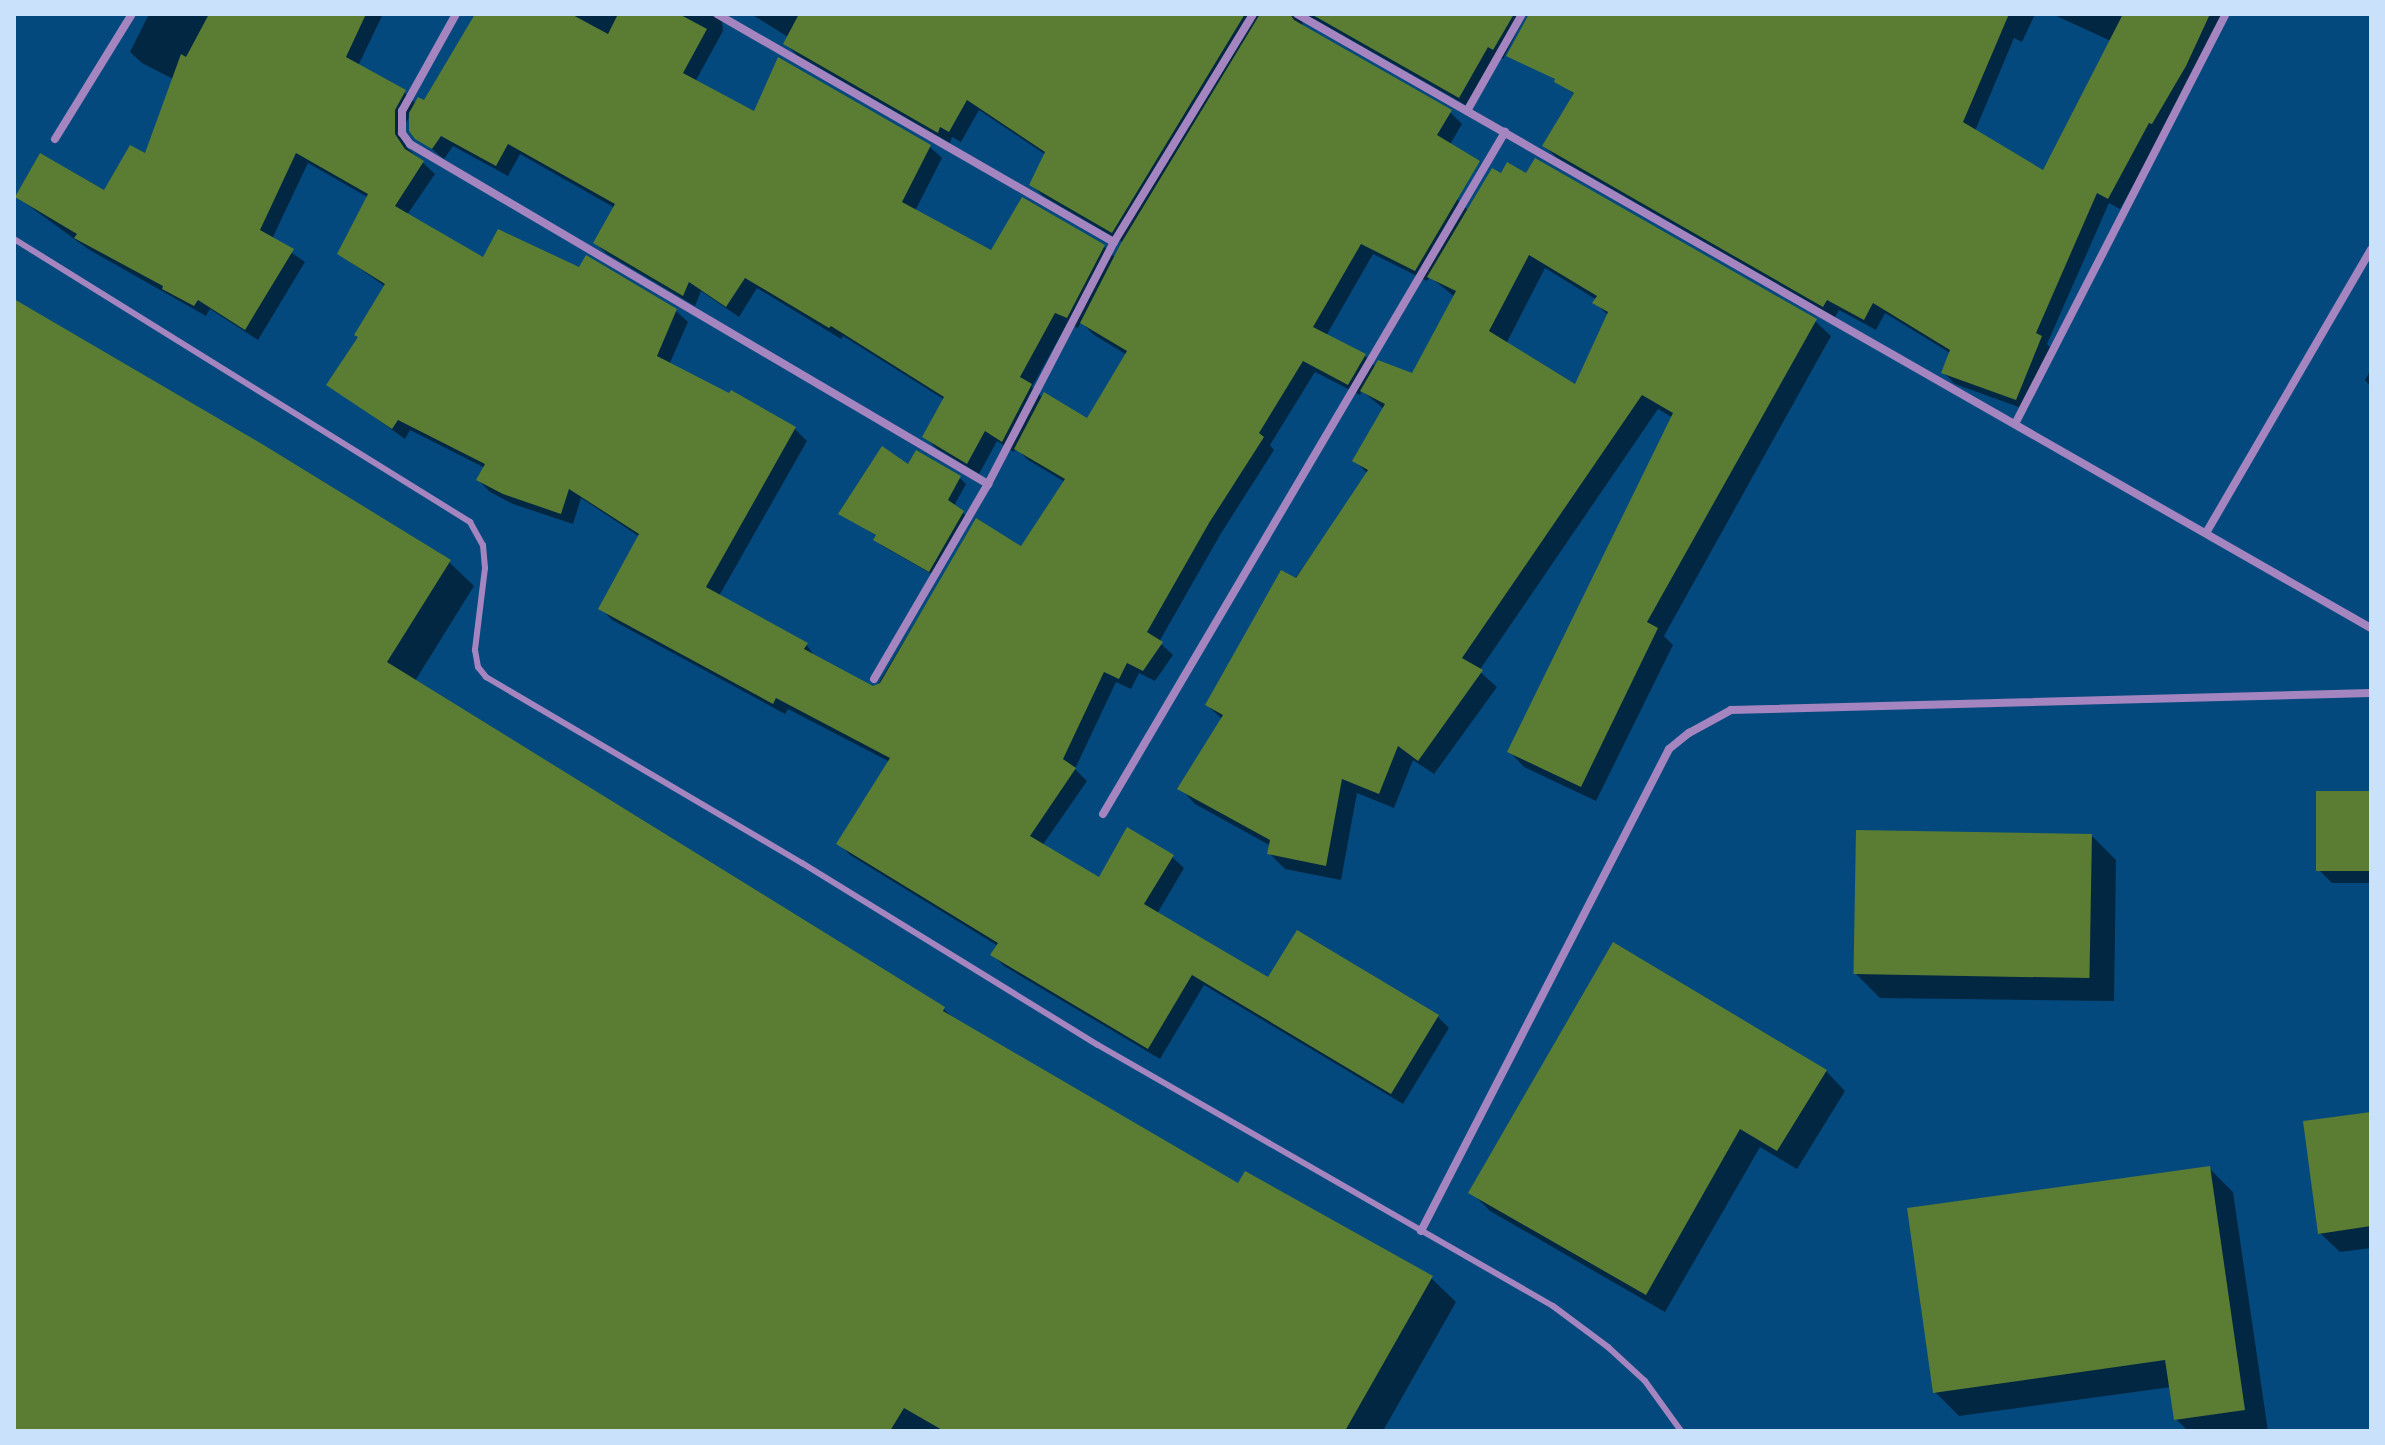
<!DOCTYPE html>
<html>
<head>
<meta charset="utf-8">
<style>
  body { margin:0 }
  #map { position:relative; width:2385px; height:1445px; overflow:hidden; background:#04497d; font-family:Arial,sans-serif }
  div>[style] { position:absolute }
  .shadow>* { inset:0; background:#0007 }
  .building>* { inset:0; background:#5b7c33; transform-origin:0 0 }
  .lane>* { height:6px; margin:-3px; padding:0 3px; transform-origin:3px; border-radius:3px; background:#a585bf }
  .street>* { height:8px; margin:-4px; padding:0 4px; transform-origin:4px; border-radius:4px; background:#a585bf }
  span { translate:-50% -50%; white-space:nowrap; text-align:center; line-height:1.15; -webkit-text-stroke:7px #162f47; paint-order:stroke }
  .frame { position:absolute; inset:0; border:16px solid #c9e1fa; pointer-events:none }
</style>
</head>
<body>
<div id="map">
  <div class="shadow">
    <div style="clip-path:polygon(evenodd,149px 14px,383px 14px,358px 66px,404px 92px,416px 104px,425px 103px,490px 14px,733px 14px,722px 21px,723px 31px,695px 82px,755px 113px,930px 147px,942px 158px,915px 211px,992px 253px,1103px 246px,1116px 258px,1124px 243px,1043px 196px,1032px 185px,1046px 155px,979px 110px,961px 142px,952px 137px,950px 143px,797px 55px,786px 44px,788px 37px,751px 14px,1526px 14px,1503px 59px,1500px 58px,1471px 108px,1314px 19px,1302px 21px,1303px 28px,1450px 112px,1462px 124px,1449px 146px,1457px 199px,1469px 211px,1815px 321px,1831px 336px,1664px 636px,1673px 645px,1596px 801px,1524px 767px,1509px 751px,1673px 418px,1658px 409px,1479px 671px,1497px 687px,1434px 774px,1413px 760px,1394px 808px,1357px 793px,1341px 880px,1285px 869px,1269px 853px,1271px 846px,1195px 804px,1180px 788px,1223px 720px,1207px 705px,1368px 474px,1355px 461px,1384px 409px,1362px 391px,1360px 395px,1315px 372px,1270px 445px,1274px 450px,1220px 535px,1159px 642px,1173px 655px,1155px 681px,1139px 673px,1131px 689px,1116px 682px,1075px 769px,1087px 781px,1042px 846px,1100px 880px,1172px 857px,1184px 868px,1157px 914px,1269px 980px,1438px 1017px,1449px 1028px,1403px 1104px,1204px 985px,1160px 1059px,1004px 966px,993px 955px,998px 946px,850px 855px,839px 843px,890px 762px,788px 709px,785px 714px,612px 620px,601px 608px,640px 537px,581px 498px,573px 524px,513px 504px,490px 492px,478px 480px,485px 468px,410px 430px,405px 439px,328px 384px,360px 337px,386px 287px,339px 254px,369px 198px,308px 163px,272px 239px,305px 262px,258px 340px,210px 309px,206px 316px,88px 249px,17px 197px,105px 193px,146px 156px,173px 79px,142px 63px,130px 52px,149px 14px,411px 113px,423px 142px,444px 159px,453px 146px,508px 176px,520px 154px,615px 208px,595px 243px,607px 254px,695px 306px,701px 291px,739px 317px,757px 288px,841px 339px,843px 336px,945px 400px,925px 437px,936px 448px,979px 474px,997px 441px,1014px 452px,1016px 448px,1028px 460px,1065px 482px,1022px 549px,977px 521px,875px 689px,816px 658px,806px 644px,719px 596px,807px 441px,795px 429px,732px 393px,730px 396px,669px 365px,688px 322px,676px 311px,484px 260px,407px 215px,435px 174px,406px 147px,406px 123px,411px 113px,149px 14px,1373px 254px,1427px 281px,1430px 277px,1455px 297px,1413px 376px,1377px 368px,1365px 356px,1326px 336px,1373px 254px,149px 14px,1545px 268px,1597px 300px,1595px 303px,1609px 316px,1575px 387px,1506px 344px,1545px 268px,149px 14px,1081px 322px,1094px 335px,1127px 355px,1088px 420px,1043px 398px,1032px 387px,1067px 324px,1078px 328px,1081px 322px)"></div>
    <div style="clip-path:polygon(1589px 14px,2035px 14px,2022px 42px,2014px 38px,1975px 131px,2044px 172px,2111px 41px,2052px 14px,2229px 14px,2120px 209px,2109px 203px,2047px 344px,2052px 349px,2027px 410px,1955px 384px,1943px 372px,1950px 353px,1885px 313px,1876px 330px,1839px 310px,1835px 317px,1556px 157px,1544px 146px,1575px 95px,1551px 76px)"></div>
    <div style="clip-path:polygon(14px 300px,449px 562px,474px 586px,415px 681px,944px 1009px,955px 1020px,1239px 1186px,1431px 1278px,1456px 1302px,1383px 1431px,14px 1431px)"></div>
    <div style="clip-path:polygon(2371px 369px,2371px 387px,2365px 380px)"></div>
    <div style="clip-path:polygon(909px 467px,960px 478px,966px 484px,954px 506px,969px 518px,935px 576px,881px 545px,877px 536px,841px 514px)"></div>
    <div style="clip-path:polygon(2371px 793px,2371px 883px,2332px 883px,2319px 870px)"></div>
    <div style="clip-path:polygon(2091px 835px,2116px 860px,2114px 1001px,1880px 998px,1855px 973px)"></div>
    <div style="clip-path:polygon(1826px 1071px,1845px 1091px,1797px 1169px,1760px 1147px,1665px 1312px,1490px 1211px,1471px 1192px)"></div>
    <div style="clip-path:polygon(2371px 1114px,2371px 1248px,2340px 1252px,2320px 1233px)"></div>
    <div style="clip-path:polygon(2209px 1168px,2233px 1192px,2268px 1431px,2188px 1431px,2176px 1419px,2171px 1387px,1959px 1416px,1935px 1392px)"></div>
  </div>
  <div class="building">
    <div style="clip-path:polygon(209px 14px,366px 14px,346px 57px,406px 90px,395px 110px,395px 134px,405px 149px,424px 161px,395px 206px,483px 257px,498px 229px,579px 267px,586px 255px,677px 309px,657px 356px,729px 393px,731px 390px,796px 427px,706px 587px,808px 643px,804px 649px,873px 686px,880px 683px,976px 518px,1021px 546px,1065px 479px,1014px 449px,1044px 392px,1087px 418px,1127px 351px,1080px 323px,1120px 245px,1260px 14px,1290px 14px,1294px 20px,1452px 110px,1437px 135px,1480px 161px,1415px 271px,1361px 244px,1313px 327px,1366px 354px,1348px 385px,1303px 361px,1259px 433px,1264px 437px,1209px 523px,1147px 632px,1163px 642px,1143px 671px,1127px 663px,1119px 679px,1104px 672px,1063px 759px,1076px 768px,1030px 836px,1099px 877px,1127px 827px,1174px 855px,1144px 904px,1268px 977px,1297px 930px,1439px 1015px,1391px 1094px,1192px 975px,1148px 1049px,990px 955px,998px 943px,836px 844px,890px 758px,776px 698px,773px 704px,598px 609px,639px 534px,569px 489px,561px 514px,503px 494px,476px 480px,485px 464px,398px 420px,392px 429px,326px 385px,358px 337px,354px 335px,385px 284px,337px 254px,368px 194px,296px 153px,260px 230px,294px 249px,245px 330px,198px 300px,194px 306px,162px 289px,163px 286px,74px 238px,77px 234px,15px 197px,40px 153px,104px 190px,130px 145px,145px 153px,181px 54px,186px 57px)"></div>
    <div style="clip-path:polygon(475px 14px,571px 14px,608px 34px,618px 14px,679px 14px,707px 29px,683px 73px,754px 111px,778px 57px,931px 145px,902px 202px,991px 250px,1022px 197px,1105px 245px,1067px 318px,1055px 313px,1020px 377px,1032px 384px,1002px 442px,985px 431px,967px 464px,922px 437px,944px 397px,831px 326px,829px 328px,745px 278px,726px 307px,689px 282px,683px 296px,593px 243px,615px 204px,508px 144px,496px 166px,441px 136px,432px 149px,415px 139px,409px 131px,409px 113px,418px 97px,424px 100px)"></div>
    <div style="clip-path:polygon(799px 14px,1245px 14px,1112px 233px,1029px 185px,1045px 152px,967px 100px,949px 132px,940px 127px,938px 133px,783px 44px)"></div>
    <div style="clip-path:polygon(1311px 14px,1514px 14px,1493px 50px,1488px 47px,1459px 98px)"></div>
    <div style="clip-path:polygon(1529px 14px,2009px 14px,1963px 122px,2043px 170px,2123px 14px,2210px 14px,2186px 66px,2152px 124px,2149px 123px,2108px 199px,2097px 193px,2036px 333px,2042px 336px,2016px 400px,1941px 373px,1950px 350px,1873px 303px,1864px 320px,1827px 300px,1823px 307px,1542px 146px,1574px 93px,1554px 82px,1555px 79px,1506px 56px)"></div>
    <div style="clip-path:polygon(evenodd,1535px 158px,1817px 319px,1647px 622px,1658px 628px,1581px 787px,1507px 752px,1673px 413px,1642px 395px,1462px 658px,1483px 670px,1418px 761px,1398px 746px,1379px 794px,1342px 779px,1326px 866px,1267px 854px,1270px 840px,1177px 789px,1223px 715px,1205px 705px,1281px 570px,1296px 578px,1368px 470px,1352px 461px,1385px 404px,1360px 391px,1378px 360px,1412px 373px,1456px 291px,1427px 277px,1492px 168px,1501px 173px,1507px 162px,1526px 173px,1535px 158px,1529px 255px,1597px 296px,1592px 303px,1608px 312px,1575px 384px,1489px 331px,1529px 255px)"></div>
    <div style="clip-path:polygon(14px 299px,262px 444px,451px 560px,387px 662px,945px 1007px,943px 1011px,1238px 1183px,1245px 1171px,1433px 1276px,1345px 1431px,944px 1431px,904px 1408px,890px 1431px,14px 1431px)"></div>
    <div style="clip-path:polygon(882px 446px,908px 464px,916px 450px,961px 476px,948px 500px,964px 511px,929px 572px,873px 540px,876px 535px,838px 514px)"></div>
    <div style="left:2316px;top:791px;width:55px;height:80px"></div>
    <div style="left:1856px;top:830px;width:236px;height:144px;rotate:1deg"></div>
    <div style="clip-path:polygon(1613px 942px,1827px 1070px,1777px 1151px,1740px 1129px,1646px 1295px,1468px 1193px)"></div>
    <div style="clip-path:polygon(2371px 1112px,2371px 1226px,2318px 1234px,2303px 1121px)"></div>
    <div style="clip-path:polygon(2210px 1166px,2245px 1410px,2174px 1420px,2165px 1360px,1933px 1393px,1907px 1208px)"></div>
  </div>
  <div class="lane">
    <div style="left:14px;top:239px;width:537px;rotate:31.82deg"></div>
    <div style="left:470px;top:522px;width:26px;rotate:61deg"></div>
    <div style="left:483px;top:545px;width:23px;rotate:85deg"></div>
    <div style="left:485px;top:568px;width:83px;rotate:97deg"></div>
    <div style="left:475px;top:650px;width:17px;rotate:80deg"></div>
    <div style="left:478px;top:667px;width:13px;rotate:51deg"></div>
    <div style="left:486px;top:677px;width:367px;rotate:30.5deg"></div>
    <div style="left:802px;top:863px;width:347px;rotate:31.6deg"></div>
    <div style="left:1098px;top:1045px;width:525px;rotate:29.84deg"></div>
    <div style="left:1553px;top:1306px;width:69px;rotate:36.7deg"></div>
    <div style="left:1608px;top:1347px;width:50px;rotate:42.6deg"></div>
    <div style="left:1645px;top:1381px;width:62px;rotate:54.2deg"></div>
  </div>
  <div class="street">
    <div style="left:456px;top:14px;width:111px;rotate:119.1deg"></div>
    <div style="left:402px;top:111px;width:22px;rotate:90deg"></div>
    <div style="left:402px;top:133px;width:14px;rotate:54deg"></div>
    <div style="left:410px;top:144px;width:671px;rotate:30.47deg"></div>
    <div style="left:988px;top:484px;width:273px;rotate:-62.5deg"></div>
    <div style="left:1114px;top:242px;width:267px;rotate:-58.6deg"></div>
    <div style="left:717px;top:14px;width:458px;rotate:29.9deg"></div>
    <div style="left:1297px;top:14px;width:1237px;rotate:29.76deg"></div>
    <div style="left:1467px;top:111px;width:112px;rotate:-60.4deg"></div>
    <div style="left:55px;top:139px;width:147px;rotate:-58.4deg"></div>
    <div style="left:2015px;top:424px;width:461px;rotate:-62.8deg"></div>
    <div style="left:2206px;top:533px;width:328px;rotate:-59.8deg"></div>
    <div style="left:874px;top:679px;width:226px;rotate:-59.7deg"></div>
    <div style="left:1103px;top:814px;width:792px;rotate:-59.48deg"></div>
    <div style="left:1421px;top:1231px;width:542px;rotate:-62.77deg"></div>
    <div style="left:1669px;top:749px;width:26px;rotate:-39deg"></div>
    <div style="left:1689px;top:733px;width:48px;rotate:-28.7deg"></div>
    <div style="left:1731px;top:710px;width:640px;rotate:-1.52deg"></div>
  </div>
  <div class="frame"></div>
</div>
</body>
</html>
